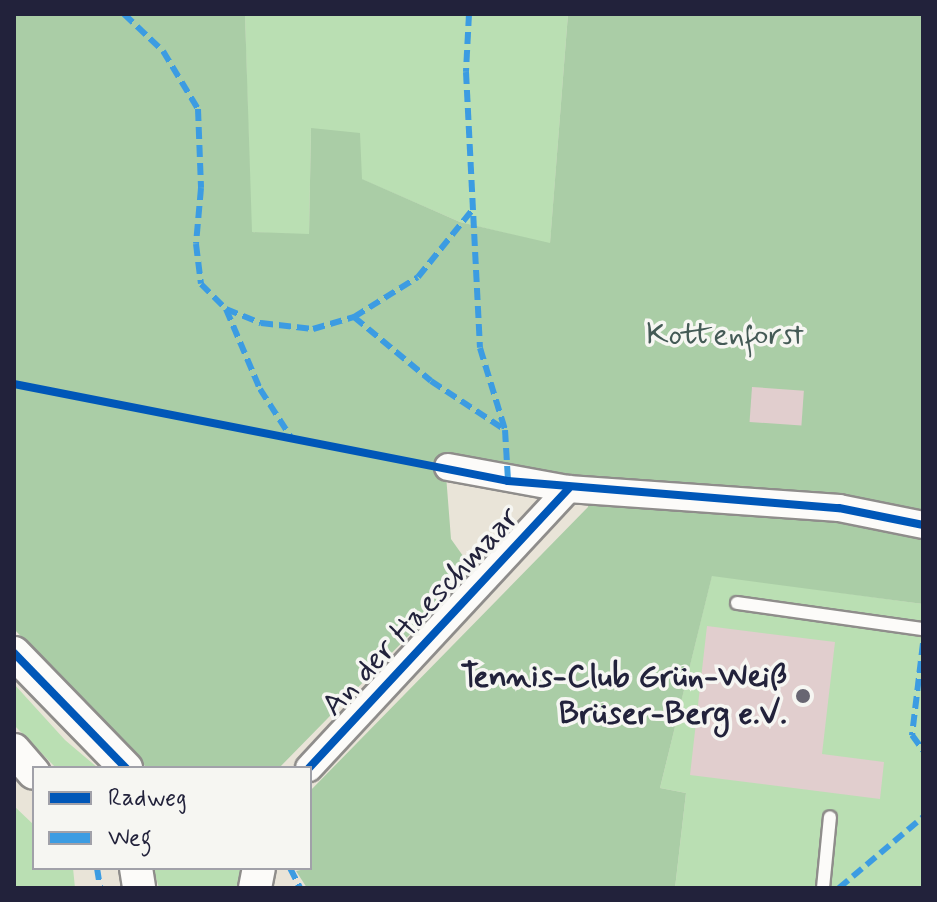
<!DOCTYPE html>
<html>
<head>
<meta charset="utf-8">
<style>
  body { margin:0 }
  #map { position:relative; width:937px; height:902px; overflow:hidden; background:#e9e4d8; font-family:Mynerve,sans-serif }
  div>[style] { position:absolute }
  .green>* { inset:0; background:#badfb3 }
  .forest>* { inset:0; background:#aacda6 }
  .building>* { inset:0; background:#e1cece; transform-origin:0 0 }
  .roads { filter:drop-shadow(2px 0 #8f8d8b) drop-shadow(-2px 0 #8f8d8b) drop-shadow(0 2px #8f8d8b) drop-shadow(0 -2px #8f8d8b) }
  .service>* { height:12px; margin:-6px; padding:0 6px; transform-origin:6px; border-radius:6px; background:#fcfbf9 }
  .minor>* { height:26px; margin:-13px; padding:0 13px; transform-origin:13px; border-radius:13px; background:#fcfbf9 }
  .tertiary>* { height:32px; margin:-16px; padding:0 16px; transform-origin:16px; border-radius:16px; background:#fcfbf9 }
  .quiet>* { height:6px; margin-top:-3px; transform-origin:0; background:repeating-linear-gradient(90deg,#3c9ce2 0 12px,transparent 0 18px) }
  .cycleway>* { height:8px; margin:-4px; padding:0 4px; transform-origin:4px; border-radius:4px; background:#0057b8 }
  .dots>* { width:22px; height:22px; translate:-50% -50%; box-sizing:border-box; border:4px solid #f6f6f2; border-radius:50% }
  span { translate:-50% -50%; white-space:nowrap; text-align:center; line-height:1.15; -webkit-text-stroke:7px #f6f6f2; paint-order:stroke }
  .park-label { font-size:32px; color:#445a56 }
  .street-label { font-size:32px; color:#22223b }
  .poi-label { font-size:32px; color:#22223b; font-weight:700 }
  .right { translate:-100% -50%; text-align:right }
  .frame { position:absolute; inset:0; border:16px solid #22223b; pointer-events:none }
  .legend { position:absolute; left:32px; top:766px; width:280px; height:104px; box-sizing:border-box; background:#f6f6f2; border:2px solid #a1a1a9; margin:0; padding:10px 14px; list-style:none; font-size:24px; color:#22223b }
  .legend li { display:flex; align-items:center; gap:16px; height:40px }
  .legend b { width:40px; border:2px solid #a1a1a9 }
</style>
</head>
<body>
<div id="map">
  <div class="green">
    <div style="clip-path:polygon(245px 14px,568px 14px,550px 244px,460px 222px,361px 179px,311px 128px,309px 235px,251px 232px)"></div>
    <div style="clip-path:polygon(712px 575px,923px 604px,923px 888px,675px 888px,686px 793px,660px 788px)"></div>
    <div style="clip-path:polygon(14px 684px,65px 740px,98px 768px,56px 768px,14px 725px)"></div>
    <div style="clip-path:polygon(14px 806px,34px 825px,34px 868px,73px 868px,75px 888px,14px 888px)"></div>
    <div style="clip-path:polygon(153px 868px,243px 868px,243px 874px,238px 888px,159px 888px)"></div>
  </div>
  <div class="forest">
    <div style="clip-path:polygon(14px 14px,245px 14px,252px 232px,309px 234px,311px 128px,360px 133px,362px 179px,460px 222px,550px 243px,568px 14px,923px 14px,923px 604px,712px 576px,660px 788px,686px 793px,675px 888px,307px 888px,296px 871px,310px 868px,310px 791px,588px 507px,591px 480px,446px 475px,451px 539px,473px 570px,279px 768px,145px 766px,14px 629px)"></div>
  </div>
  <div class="building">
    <div style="left:752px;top:387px;width:52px;height:35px;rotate:4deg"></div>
    <div style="clip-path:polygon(707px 626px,835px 642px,822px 754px,884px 762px,880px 799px,690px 775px)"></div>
  </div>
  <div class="roads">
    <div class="service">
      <div style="left:737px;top:603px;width:188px;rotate:8deg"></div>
      <div style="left:823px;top:888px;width:71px;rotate:-84.4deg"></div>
    </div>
    <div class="minor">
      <div style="left:448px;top:467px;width:122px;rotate:10.4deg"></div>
      <div style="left:568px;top:489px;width:272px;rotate:4deg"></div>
      <div style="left:839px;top:508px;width:86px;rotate:11.4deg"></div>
      <div style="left:309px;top:768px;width:381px;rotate:-47.1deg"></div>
    </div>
    <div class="tertiary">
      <div style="left:14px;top:653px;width:161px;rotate:45.8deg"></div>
      <div style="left:14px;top:750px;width:30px;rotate:49deg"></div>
      <div style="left:136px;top:868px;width:20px;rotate:81deg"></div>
      <div style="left:255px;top:888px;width:20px;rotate:-79deg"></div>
    </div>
  </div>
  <div class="quiet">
    <div style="left:124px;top:14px;width:54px;rotate:43.5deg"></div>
    <div style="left:163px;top:51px;width:68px;rotate:58.9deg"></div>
    <div style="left:198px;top:109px;width:79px;rotate:87.8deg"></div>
    <div style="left:201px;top:188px;width:56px;rotate:95.1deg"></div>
    <div style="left:196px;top:244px;width:40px;rotate:82.9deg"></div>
    <div style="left:201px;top:284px;width:35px;rotate:45deg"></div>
    <div style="left:226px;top:309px;width:38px;rotate:22deg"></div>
    <div style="left:261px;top:323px;width:52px;rotate:6.6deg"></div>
    <div style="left:313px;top:329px;width:43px;rotate:-16.3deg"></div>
    <div style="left:354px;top:317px;width:100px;rotate:39.7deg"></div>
    <div style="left:431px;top:381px;width:89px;rotate:33.5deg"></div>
    <div style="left:469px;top:14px;width:58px;rotate:93deg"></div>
    <div style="left:466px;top:72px;width:276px;rotate:87.1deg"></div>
    <div style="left:480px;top:348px;width:86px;rotate:73deg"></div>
    <div style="left:505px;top:430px;width:51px;rotate:86.6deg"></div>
    <div style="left:226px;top:309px;width:87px;rotate:67deg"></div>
    <div style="left:260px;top:389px;width:59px;rotate:57.4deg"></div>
    <div style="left:354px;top:317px;width:75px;rotate:-32deg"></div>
    <div style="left:418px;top:277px;width:87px;rotate:-51deg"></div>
    <div style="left:923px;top:643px;width:93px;rotate:96.8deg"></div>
    <div style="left:912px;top:735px;width:19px;rotate:54deg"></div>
    <div style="left:97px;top:868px;width:20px;rotate:81deg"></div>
    <div style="left:290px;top:868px;width:22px;rotate:63deg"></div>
    <div style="left:839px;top:888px;width:110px;rotate:-40.2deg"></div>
  </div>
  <div class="cycleway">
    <div style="left:14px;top:384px;width:503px;rotate:11.11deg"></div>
    <div style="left:508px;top:481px;width:332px;rotate:4.7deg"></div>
    <div style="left:839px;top:508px;width:86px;rotate:11.4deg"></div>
    <div style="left:14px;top:653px;width:161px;rotate:45.8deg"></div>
    <div style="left:309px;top:768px;width:381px;rotate:-47.1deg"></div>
  </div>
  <div class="dots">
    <div style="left:803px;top:696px;background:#686672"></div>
  </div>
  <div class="park-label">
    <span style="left:725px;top:335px">Kottenforst</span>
  </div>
  <div class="street-label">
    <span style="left:421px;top:612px;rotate:-47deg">An der Haeschmaar</span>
  </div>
  <div class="poi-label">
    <span class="right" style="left:787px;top:696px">Tennis-Club Grün-Weiß<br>Brüser-Berg e.V.</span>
  </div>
  <div class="frame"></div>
  <ul class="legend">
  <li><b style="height:10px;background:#0057b8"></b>Radweg</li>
  <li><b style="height:10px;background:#3c9ce2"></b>Weg</li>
  </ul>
</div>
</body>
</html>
